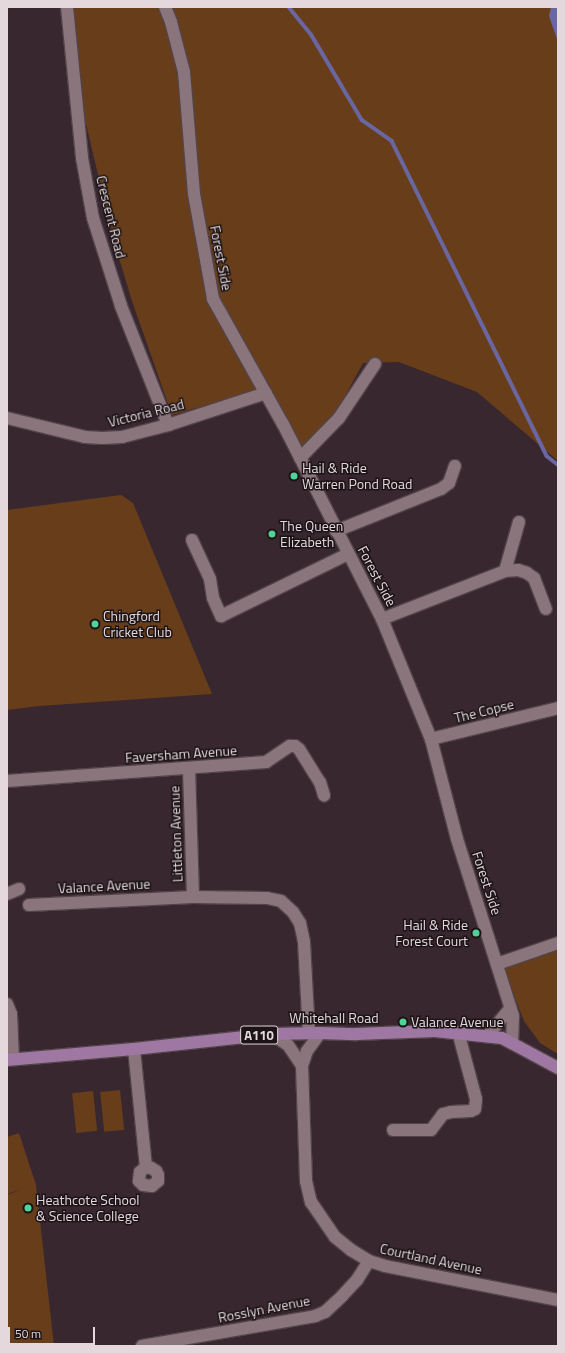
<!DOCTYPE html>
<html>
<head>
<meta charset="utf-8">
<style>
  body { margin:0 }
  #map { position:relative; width:565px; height:1353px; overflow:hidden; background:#39272f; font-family:"Titillium Web",sans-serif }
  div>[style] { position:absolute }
  .green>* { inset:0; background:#683e1a; transform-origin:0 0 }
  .water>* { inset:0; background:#6966a1 }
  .stream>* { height:3.5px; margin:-1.75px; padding:0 1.75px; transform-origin:1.75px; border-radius:1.75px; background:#6966a1 }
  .roads { filter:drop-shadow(1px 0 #53444a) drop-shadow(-1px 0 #53444a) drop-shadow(0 1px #53444a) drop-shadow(0 -1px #53444a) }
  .minor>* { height:12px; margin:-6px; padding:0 6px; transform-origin:6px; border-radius:6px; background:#8a757d }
  .major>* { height:12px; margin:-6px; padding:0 6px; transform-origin:6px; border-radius:6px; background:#9e78a2 }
  .dots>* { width:11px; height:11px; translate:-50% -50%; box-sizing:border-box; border:2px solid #1b1316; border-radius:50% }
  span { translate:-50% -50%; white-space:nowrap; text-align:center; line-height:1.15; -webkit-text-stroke:3px #1b1316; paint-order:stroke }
  .shield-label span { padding:1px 3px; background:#1b1316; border:1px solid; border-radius:3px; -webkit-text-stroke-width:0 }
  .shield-label { font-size:13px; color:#e4d8dd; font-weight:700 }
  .street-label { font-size:14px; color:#e4d8dd }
  .poi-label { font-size:14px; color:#e4d8dd }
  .left { translate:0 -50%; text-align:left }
  .right { translate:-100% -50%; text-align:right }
  .frame { position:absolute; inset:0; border:8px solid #e4d8dd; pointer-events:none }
  .scale { position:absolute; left:8px; top:1327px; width:87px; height:18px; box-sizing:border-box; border:2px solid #e4d8dd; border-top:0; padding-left:5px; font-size:12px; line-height:14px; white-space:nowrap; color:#e4d8dd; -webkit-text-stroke:3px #1b1316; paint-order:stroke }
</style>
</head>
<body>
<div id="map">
  <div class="green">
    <div style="clip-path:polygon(74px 7px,558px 7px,558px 461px,477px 392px,399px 362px,363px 363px,332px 420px,299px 454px,269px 386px,172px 415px,132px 301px,113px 238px,83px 111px)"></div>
    <div style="clip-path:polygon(121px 495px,133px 503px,212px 694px,39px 706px,7px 710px,7px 510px)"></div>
    <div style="clip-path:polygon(558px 948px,558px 1054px,540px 1043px,524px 1021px,503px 967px)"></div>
    <div style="left:120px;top:1090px;width:40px;height:20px;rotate:84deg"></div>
    <div style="left:93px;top:1091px;width:40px;height:21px;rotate:84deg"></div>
    <div style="clip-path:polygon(19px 1133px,36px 1185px,54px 1346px,7px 1346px,7px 1195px,23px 1189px,7px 1194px,7px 1137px)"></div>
  </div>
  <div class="water">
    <div style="clip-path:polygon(551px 7px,558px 7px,558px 42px,549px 16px)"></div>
  </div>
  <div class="stream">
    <div style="left:289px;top:7px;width:35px;rotate:51deg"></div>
    <div style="left:311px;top:34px;width:100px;rotate:59.3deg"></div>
    <div style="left:362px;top:120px;width:37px;rotate:35deg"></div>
    <div style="left:392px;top:141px;width:351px;rotate:63.8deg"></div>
    <div style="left:547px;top:456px;width:14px;rotate:39deg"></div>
  </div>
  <div class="roads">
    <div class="minor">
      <div style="left:67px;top:7px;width:152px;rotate:84.3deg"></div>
      <div style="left:82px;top:158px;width:61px;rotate:79.6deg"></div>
      <div style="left:93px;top:218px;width:92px;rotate:72.3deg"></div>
      <div style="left:121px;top:306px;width:128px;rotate:68.4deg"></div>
      <div style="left:165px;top:7px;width:16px;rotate:68deg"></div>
      <div style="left:171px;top:22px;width:52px;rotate:75.4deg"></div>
      <div style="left:184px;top:72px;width:122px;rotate:85.3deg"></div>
      <div style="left:194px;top:194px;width:107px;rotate:79.7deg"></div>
      <div style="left:213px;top:299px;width:143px;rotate:60.8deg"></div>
      <div style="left:283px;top:424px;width:219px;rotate:63.1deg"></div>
      <div style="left:382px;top:619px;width:130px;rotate:67.8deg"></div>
      <div style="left:431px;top:739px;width:103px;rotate:75.4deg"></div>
      <div style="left:457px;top:839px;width:186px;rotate:72.4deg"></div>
      <div style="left:513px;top:1016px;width:26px;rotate:92deg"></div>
      <div style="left:7px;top:418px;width:80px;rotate:13.7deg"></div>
      <div style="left:85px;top:437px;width:17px;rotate:3deg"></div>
      <div style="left:102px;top:438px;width:20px;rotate:-3deg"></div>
      <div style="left:122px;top:437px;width:48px;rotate:-14.6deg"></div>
      <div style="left:168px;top:425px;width:103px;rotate:-18.1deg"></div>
      <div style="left:300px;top:458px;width:56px;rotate:-45.7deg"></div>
      <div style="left:339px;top:418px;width:65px;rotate:-56.3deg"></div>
      <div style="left:336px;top:531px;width:113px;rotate:-21.8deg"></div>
      <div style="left:441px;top:489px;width:10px;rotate:-37deg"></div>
      <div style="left:449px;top:483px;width:18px;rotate:-71deg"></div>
      <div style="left:192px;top:540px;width:43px;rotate:65.2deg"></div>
      <div style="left:210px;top:579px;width:19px;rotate:81deg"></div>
      <div style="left:213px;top:598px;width:20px;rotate:66deg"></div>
      <div style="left:221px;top:616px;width:141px;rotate:-26deg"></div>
      <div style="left:505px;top:571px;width:13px;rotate:-4deg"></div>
      <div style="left:518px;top:570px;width:9px;rotate:18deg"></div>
      <div style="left:527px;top:573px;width:9px;rotate:36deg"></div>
      <div style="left:534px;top:578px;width:33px;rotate:69deg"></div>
      <div style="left:382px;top:619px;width:132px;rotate:-21.3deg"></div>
      <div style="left:505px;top:571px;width:51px;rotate:-74.1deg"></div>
      <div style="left:431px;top:739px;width:131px;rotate:-13.7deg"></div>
      <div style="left:189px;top:769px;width:128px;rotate:88.2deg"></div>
      <div style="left:7px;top:781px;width:260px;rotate:-4.2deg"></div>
      <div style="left:266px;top:762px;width:29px;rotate:-34deg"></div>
      <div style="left:290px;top:746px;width:5px"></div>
      <div style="left:295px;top:746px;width:5px;rotate:37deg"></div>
      <div style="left:299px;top:749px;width:39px;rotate:58deg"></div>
      <div style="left:320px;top:782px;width:14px;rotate:73deg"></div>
      <div style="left:7px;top:894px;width:13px;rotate:-23deg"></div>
      <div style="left:29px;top:905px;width:164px;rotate:-2.8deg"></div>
      <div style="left:193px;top:897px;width:74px;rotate:0.8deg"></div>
      <div style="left:267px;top:898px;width:14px;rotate:12deg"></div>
      <div style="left:281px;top:901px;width:16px;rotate:43deg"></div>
      <div style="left:293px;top:912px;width:13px;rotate:58deg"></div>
      <div style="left:300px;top:923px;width:19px;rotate:78deg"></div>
      <div style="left:304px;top:942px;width:91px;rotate:86.9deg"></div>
      <div style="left:497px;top:964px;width:65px;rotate:-19deg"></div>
      <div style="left:7px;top:1004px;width:11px;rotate:68deg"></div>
      <div style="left:11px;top:1014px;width:45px;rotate:87.5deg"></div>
      <div style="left:272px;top:1034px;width:19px;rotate:35deg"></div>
      <div style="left:288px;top:1045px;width:25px;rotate:56deg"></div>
      <div style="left:302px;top:1066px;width:115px;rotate:88deg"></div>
      <div style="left:306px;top:1181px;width:22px;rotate:77deg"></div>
      <div style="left:311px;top:1202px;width:42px;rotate:55.6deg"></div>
      <div style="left:335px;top:1237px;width:21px;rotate:39deg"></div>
      <div style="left:351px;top:1250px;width:21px;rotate:31deg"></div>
      <div style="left:369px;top:1261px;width:17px;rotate:17deg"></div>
      <div style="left:385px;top:1266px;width:176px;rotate:11.1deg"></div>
      <div style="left:488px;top:1035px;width:35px;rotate:-50deg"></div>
      <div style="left:134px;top:1049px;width:119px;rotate:84.2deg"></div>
      <div style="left:146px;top:1167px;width:5px;rotate:11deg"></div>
      <div style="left:151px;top:1168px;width:6px;rotate:31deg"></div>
      <div style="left:156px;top:1171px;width:4px;rotate:63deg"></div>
      <div style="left:158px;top:1175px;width:6px;rotate:90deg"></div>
      <div style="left:158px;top:1181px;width:8px;rotate:140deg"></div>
      <div style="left:152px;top:1186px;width:9px;rotate:-174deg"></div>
      <div style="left:143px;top:1185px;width:6px;rotate:-135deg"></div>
      <div style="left:139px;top:1181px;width:9px;rotate:-84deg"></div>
      <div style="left:140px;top:1172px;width:8px;rotate:-40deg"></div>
      <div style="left:302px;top:1066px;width:16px;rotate:-72deg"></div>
      <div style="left:307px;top:1051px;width:22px;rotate:-54deg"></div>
      <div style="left:393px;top:1130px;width:38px"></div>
      <div style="left:431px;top:1130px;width:20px;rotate:-53deg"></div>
      <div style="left:443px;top:1114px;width:8px;rotate:-14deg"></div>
      <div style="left:451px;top:1112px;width:20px;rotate:-3deg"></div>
      <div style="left:471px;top:1111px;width:4px;rotate:-27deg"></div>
      <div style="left:475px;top:1109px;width:10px;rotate:-84deg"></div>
      <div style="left:476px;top:1099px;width:69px;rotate:-105deg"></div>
      <div style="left:142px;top:1346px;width:176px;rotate:-9.8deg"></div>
      <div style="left:315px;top:1316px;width:11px;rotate:-22deg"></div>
      <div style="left:325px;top:1312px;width:23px;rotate:-43deg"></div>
      <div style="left:342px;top:1296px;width:22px;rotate:-47deg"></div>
      <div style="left:357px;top:1280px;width:22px;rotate:-58deg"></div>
    </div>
    <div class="major">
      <div style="left:7px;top:1060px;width:127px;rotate:-5deg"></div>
      <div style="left:134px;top:1049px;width:139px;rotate:-6.2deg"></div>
      <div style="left:272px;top:1034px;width:48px;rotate:-1.2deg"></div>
      <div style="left:320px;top:1033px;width:36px;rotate:2deg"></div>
      <div style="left:356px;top:1034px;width:79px;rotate:-2.2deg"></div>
      <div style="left:435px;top:1031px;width:67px;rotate:6deg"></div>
      <div style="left:502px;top:1038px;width:64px;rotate:28.2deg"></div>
    </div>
  </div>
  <div class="dots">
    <div style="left:294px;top:476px;background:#51d398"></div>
    <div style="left:272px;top:534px;background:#51d398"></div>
    <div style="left:95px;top:624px;background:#51d398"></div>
    <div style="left:476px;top:933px;background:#51d398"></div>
    <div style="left:403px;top:1022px;background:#51d398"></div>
    <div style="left:28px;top:1208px;background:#51d398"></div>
  </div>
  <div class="shield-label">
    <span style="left:259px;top:1035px">A110</span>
  </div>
  <div class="street-label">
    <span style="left:111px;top:217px;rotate:76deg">Crescent Road</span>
    <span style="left:221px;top:258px;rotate:79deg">Forest Side</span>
    <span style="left:146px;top:413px;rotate:-14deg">Victoria Road</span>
    <span style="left:377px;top:576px;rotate:62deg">Forest Side</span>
    <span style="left:484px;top:711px;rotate:-14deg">The Copse</span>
    <span style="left:181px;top:754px;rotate:-4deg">Faversham Avenue</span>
    <span style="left:176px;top:834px;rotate:-92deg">Littleton Avenue</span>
    <span style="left:487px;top:883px;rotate:72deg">Forest Side</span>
    <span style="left:104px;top:886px;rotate:-3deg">Valance Avenue</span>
    <span style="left:334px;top:1018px">Whitehall Road</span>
    <span style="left:431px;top:1259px;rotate:12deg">Courtland Avenue</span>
    <span style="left:264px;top:1309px;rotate:-11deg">Rosslyn Avenue</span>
  </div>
  <div class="poi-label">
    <span class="left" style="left:302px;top:476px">Hail &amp; Ride<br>Warren Pond Road</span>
    <span class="left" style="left:280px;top:534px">The Queen<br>Elizabeth</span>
    <span class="left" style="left:103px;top:624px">Chingford<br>Cricket Club</span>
    <span class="right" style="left:468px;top:933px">Hail &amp; Ride<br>Forest Court</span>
    <span class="left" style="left:411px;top:1022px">Valance Avenue</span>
    <span class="left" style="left:36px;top:1208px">Heathcote School<br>&amp; Science College</span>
  </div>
  <div class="frame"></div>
  <div class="scale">50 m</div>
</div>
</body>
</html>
